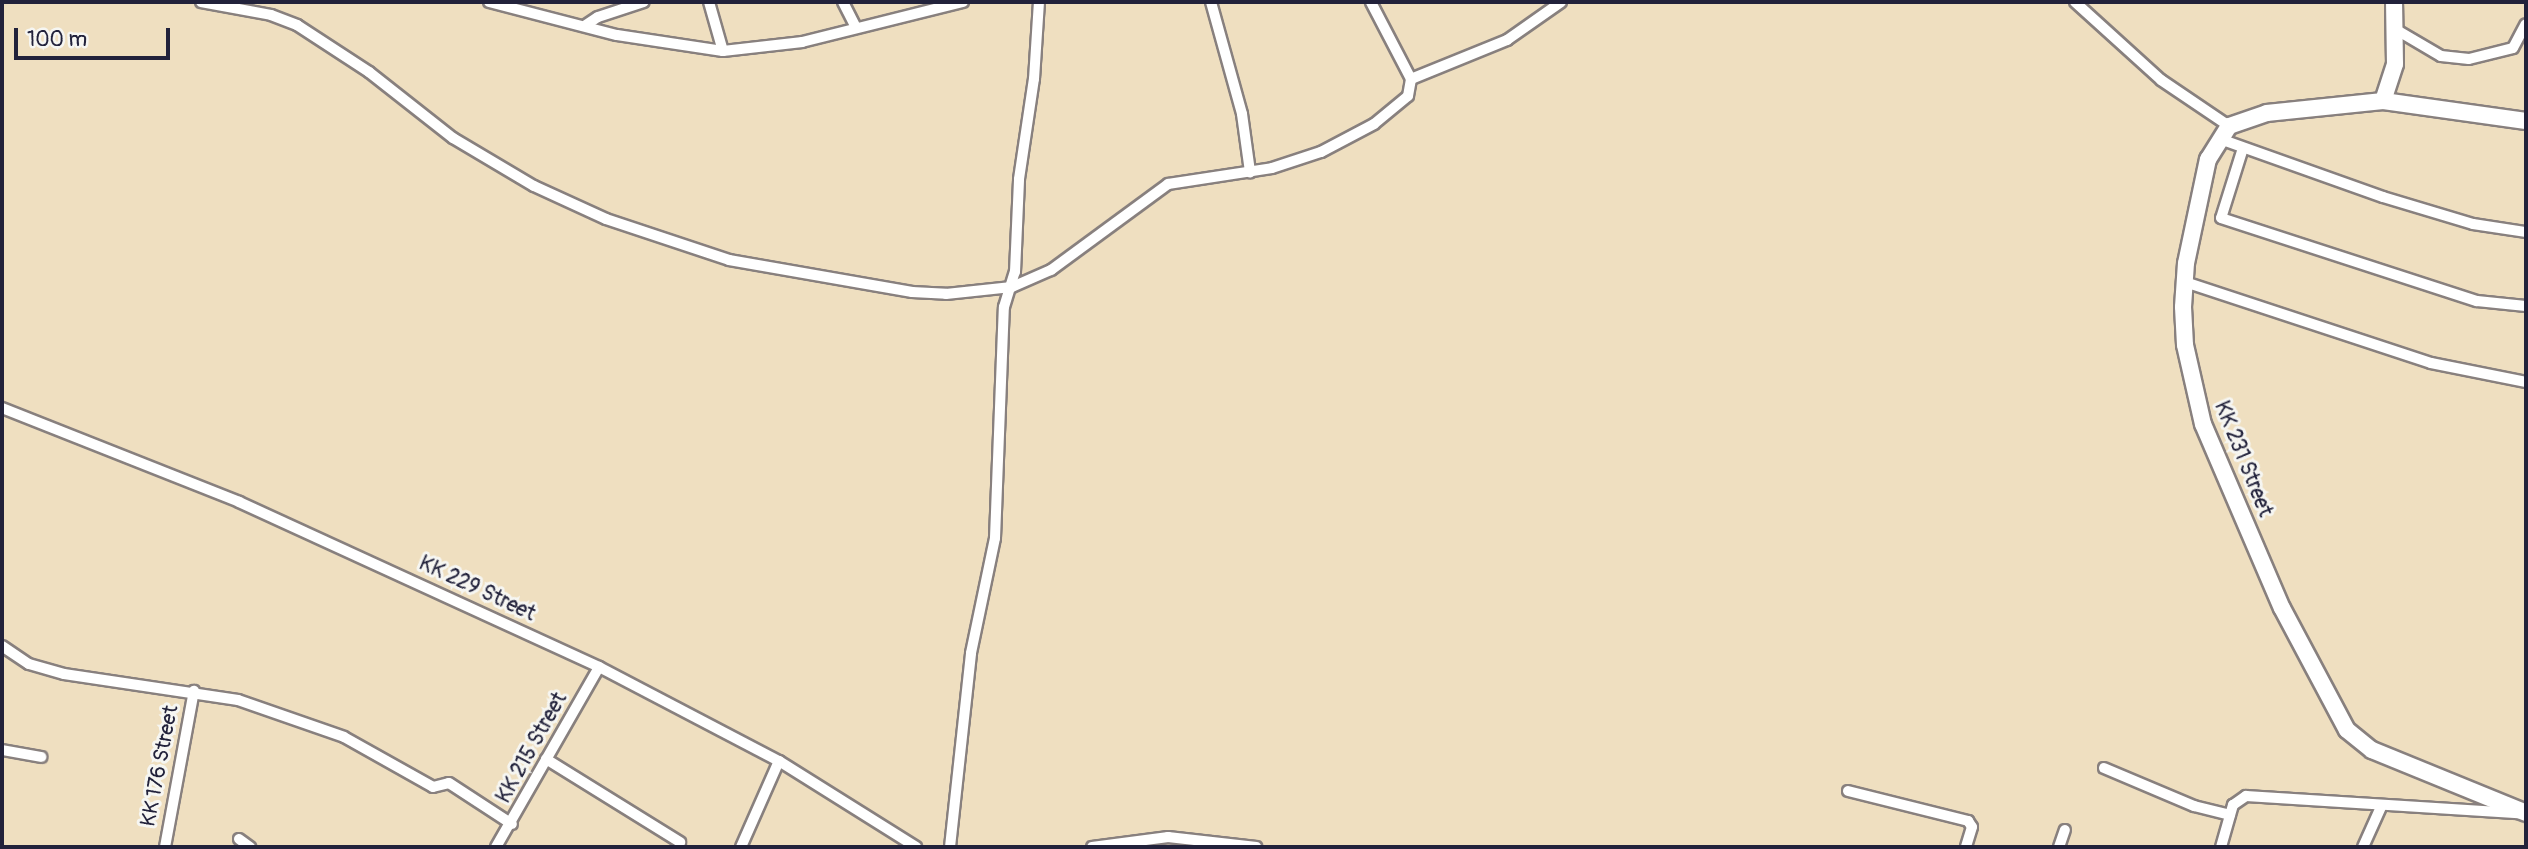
<!DOCTYPE html>
<html>
<head>
<meta charset="utf-8">
<style>
  body { margin:0 }
  #map { position:relative; width:2528px; height:849px; overflow:hidden; background:#efdfc0; font-family:Pangolin,sans-serif }
  div>[style] { position:absolute }
  .roads { filter:drop-shadow(2px 0 #88807e) drop-shadow(-2px 0 #88807e) drop-shadow(0 2px #88807e) drop-shadow(0 -2px #88807e) }
  .street>* { height:10px; margin:-5px; padding:0 5px; transform-origin:5px; border-radius:5px; background:#fff }
  .secondary>* { height:16px; margin:-8px; padding:0 8px; transform-origin:8px; border-radius:8px; background:#fff }
  span { translate:-50% -50%; white-space:nowrap; text-align:center; line-height:1.15; -webkit-text-stroke:6px #f6f6f2; paint-order:stroke }
  .street-label { font-size:21px; color:#22223b }
  .frame { position:absolute; inset:0; border:4px solid #22223b; pointer-events:none }
  .scale { position:absolute; left:14px; top:28px; width:156px; height:32px; box-sizing:border-box; border:4px solid #22223b; border-top:0; padding-left:9px; font-size:21px; line-height:24px; white-space:nowrap; color:#22223b; -webkit-text-stroke:5px #f6f6f2; paint-order:stroke }
</style>
</head>
<body>
<div id="map">
  <div class="roads">
    <div class="street">
      <div style="left:201px;top:2px;width:71px;rotate:10.5deg"></div>
      <div style="left:271px;top:15px;width:28px;rotate:21deg"></div>
      <div style="left:297px;top:25px;width:86px;rotate:33.1deg"></div>
      <div style="left:369px;top:72px;width:107px;rotate:38.2deg"></div>
      <div style="left:453px;top:138px;width:94px;rotate:30.7deg"></div>
      <div style="left:534px;top:186px;width:79px;rotate:24.6deg"></div>
      <div style="left:606px;top:219px;width:130px;rotate:18.4deg"></div>
      <div style="left:729px;top:260px;width:186px;rotate:9.9deg"></div>
      <div style="left:912px;top:292px;width:34px;rotate:3deg"></div>
      <div style="left:946px;top:294px;width:66px;rotate:-6.1deg"></div>
      <div style="left:1012px;top:287px;width:43px;rotate:-23.6deg"></div>
      <div style="left:1051px;top:270px;width:145px;rotate:-36.3deg"></div>
      <div style="left:1168px;top:184px;width:105px;rotate:-8.7deg"></div>
      <div style="left:1272px;top:168px;width:52px;rotate:-18.1deg"></div>
      <div style="left:1321px;top:152px;width:60px;rotate:-27.8deg"></div>
      <div style="left:1374px;top:124px;width:44px;rotate:-39.5deg"></div>
      <div style="left:1408px;top:96px;width:17px;rotate:-80deg"></div>
      <div style="left:1411px;top:79px;width:87px;rotate:-117.5deg"></div>
      <div style="left:489px;top:2px;width:132px;rotate:14.5deg"></div>
      <div style="left:617px;top:35px;width:107px;rotate:8.6deg"></div>
      <div style="left:723px;top:51px;width:80px;rotate:-6.5deg"></div>
      <div style="left:802px;top:42px;width:166px;rotate:-14deg"></div>
      <div style="left:709px;top:2px;width:51px;rotate:74.1deg"></div>
      <div style="left:843px;top:2px;width:28px;rotate:63deg"></div>
      <div style="left:1211px;top:2px;width:116px;rotate:74.5deg"></div>
      <div style="left:1242px;top:114px;width:59px;rotate:82.1deg"></div>
      <div style="left:2075px;top:2px;width:116px;rotate:42.2deg"></div>
      <div style="left:2161px;top:80px;width:82px;rotate:34.1deg"></div>
      <div style="left:586px;top:25px;width:14px;rotate:-34deg"></div>
      <div style="left:598px;top:17px;width:48px;rotate:-18.1deg"></div>
      <div style="left:2395px;top:29px;width:53px;rotate:30.4deg"></div>
      <div style="left:2441px;top:56px;width:28px;rotate:6deg"></div>
      <div style="left:2469px;top:59px;width:45px;rotate:-14deg"></div>
      <div style="left:2513px;top:48px;width:27px;rotate:-62deg"></div>
      <div style="left:1411px;top:79px;width:104px;rotate:-22.1deg"></div>
      <div style="left:1507px;top:40px;width:66px;rotate:-35.1deg"></div>
      <div style="left:2220px;top:139px;width:173px;rotate:19.6deg"></div>
      <div style="left:2383px;top:197px;width:94px;rotate:16.7deg"></div>
      <div style="left:2473px;top:224px;width:54px;rotate:8.6deg"></div>
      <div style="left:2243px;top:148px;width:73px;rotate:107.4deg"></div>
      <div style="left:2221px;top:218px;width:269px;rotate:18deg"></div>
      <div style="left:2477px;top:301px;width:49px;rotate:5.8deg"></div>
      <div style="left:2185px;top:282px;width:259px;rotate:18.2deg"></div>
      <div style="left:2431px;top:363px;width:97px;rotate:11.3deg"></div>
      <div style="left:2px;top:408px;width:255px;rotate:21.6deg"></div>
      <div style="left:239px;top:502px;width:396px;rotate:24.6deg"></div>
      <div style="left:599px;top:667px;width:203px;rotate:27.6deg"></div>
      <div style="left:779px;top:761px;width:162px;rotate:32.1deg"></div>
      <div style="left:2px;top:646px;width:32px;rotate:34deg"></div>
      <div style="left:29px;top:664px;width:36px;rotate:16deg"></div>
      <div style="left:64px;top:674px;width:176px;rotate:8.5deg"></div>
      <div style="left:238px;top:700px;width:112px;rotate:19.2deg"></div>
      <div style="left:344px;top:737px;width:102px;rotate:29.3deg"></div>
      <div style="left:433px;top:787px;width:16px;rotate:-14deg"></div>
      <div style="left:449px;top:783px;width:75px;rotate:33.1deg"></div>
      <div style="left:2px;top:750px;width:40px;rotate:10deg"></div>
      <div style="left:546px;top:759px;width:158px;rotate:31.8deg"></div>
      <div style="left:2104px;top:768px;width:98px;rotate:22.9deg"></div>
      <div style="left:2194px;top:806px;width:37px;rotate:14deg"></div>
      <div style="left:1848px;top:791px;width:124px;rotate:14deg"></div>
      <div style="left:1968px;top:821px;width:7px;rotate:56deg"></div>
      <div style="left:1972px;top:827px;width:21px;rotate:107deg"></div>
      <div style="left:239px;top:839px;width:14px;rotate:36deg"></div>
      <div style="left:165px;top:847px;width:159px;rotate:-79.5deg"></div>
      <div style="left:496px;top:847px;width:207px;rotate:-60.2deg"></div>
      <div style="left:741px;top:847px;width:94px;rotate:-66.2deg"></div>
      <div style="left:950px;top:847px;width:195px;rotate:-83.8deg"></div>
      <div style="left:971px;top:653px;width:117px;rotate:-78.2deg"></div>
      <div style="left:995px;top:538px;width:231px;rotate:-87.8deg"></div>
      <div style="left:1004px;top:307px;width:37px;rotate:-73deg"></div>
      <div style="left:1015px;top:272px;width:93px;rotate:-87.5deg"></div>
      <div style="left:1019px;top:179px;width:101px;rotate:-81.5deg"></div>
      <div style="left:1034px;top:79px;width:77px;rotate:-86.3deg"></div>
      <div style="left:1092px;top:847px;width:77px;rotate:-7.5deg"></div>
      <div style="left:1168px;top:837px;width:89px;rotate:6.5deg"></div>
      <div style="left:2059px;top:847px;width:18px;rotate:-71deg"></div>
      <div style="left:2221px;top:847px;width:44px;rotate:-74.1deg"></div>
      <div style="left:2233px;top:805px;width:16px;rotate:-35deg"></div>
      <div style="left:2246px;top:796px;width:273px;rotate:3.6deg"></div>
      <div style="left:2363px;top:847px;width:44px;rotate:-65.8deg"></div>
    </div>
    <div class="secondary">
      <div style="left:2383px;top:101px;width:39px;rotate:-72deg"></div>
      <div style="left:2395px;top:64px;width:62px;rotate:-90.9deg"></div>
      <div style="left:2526px;top:121px;width:144px;rotate:-172deg"></div>
      <div style="left:2383px;top:101px;width:117px;rotate:174.1deg"></div>
      <div style="left:2267px;top:113px;width:40px;rotate:161.1deg"></div>
      <div style="left:2229px;top:126px;width:39px;rotate:122deg"></div>
      <div style="left:2208px;top:159px;width:106px;rotate:101.9deg"></div>
      <div style="left:2186px;top:263px;width:44px;rotate:93.9deg"></div>
      <div style="left:2183px;top:307px;width:38px;rotate:87deg"></div>
      <div style="left:2185px;top:345px;width:81px;rotate:77.2deg"></div>
      <div style="left:2203px;top:424px;width:200px;rotate:66.8deg"></div>
      <div style="left:2282px;top:608px;width:138px;rotate:62deg"></div>
      <div style="left:2347px;top:730px;width:32px;rotate:39deg"></div>
      <div style="left:2372px;top:750px;width:166px;rotate:22.2deg"></div>
    </div>
  </div>
  <div class="street-label">
    <span style="left:2243px;top:459px;rotate:68deg">KK 231 Street</span>
    <span style="left:477px;top:589px;rotate:25deg">KK 229 Street</span>
    <span style="left:532px;top:748px;rotate:-61deg">KK 215 Street</span>
    <span style="left:160px;top:766px;rotate:-79deg">KK 176 Street</span>
  </div>
  <div class="frame"></div>
  <div class="scale">100 m</div>
</div>
</body>
</html>
